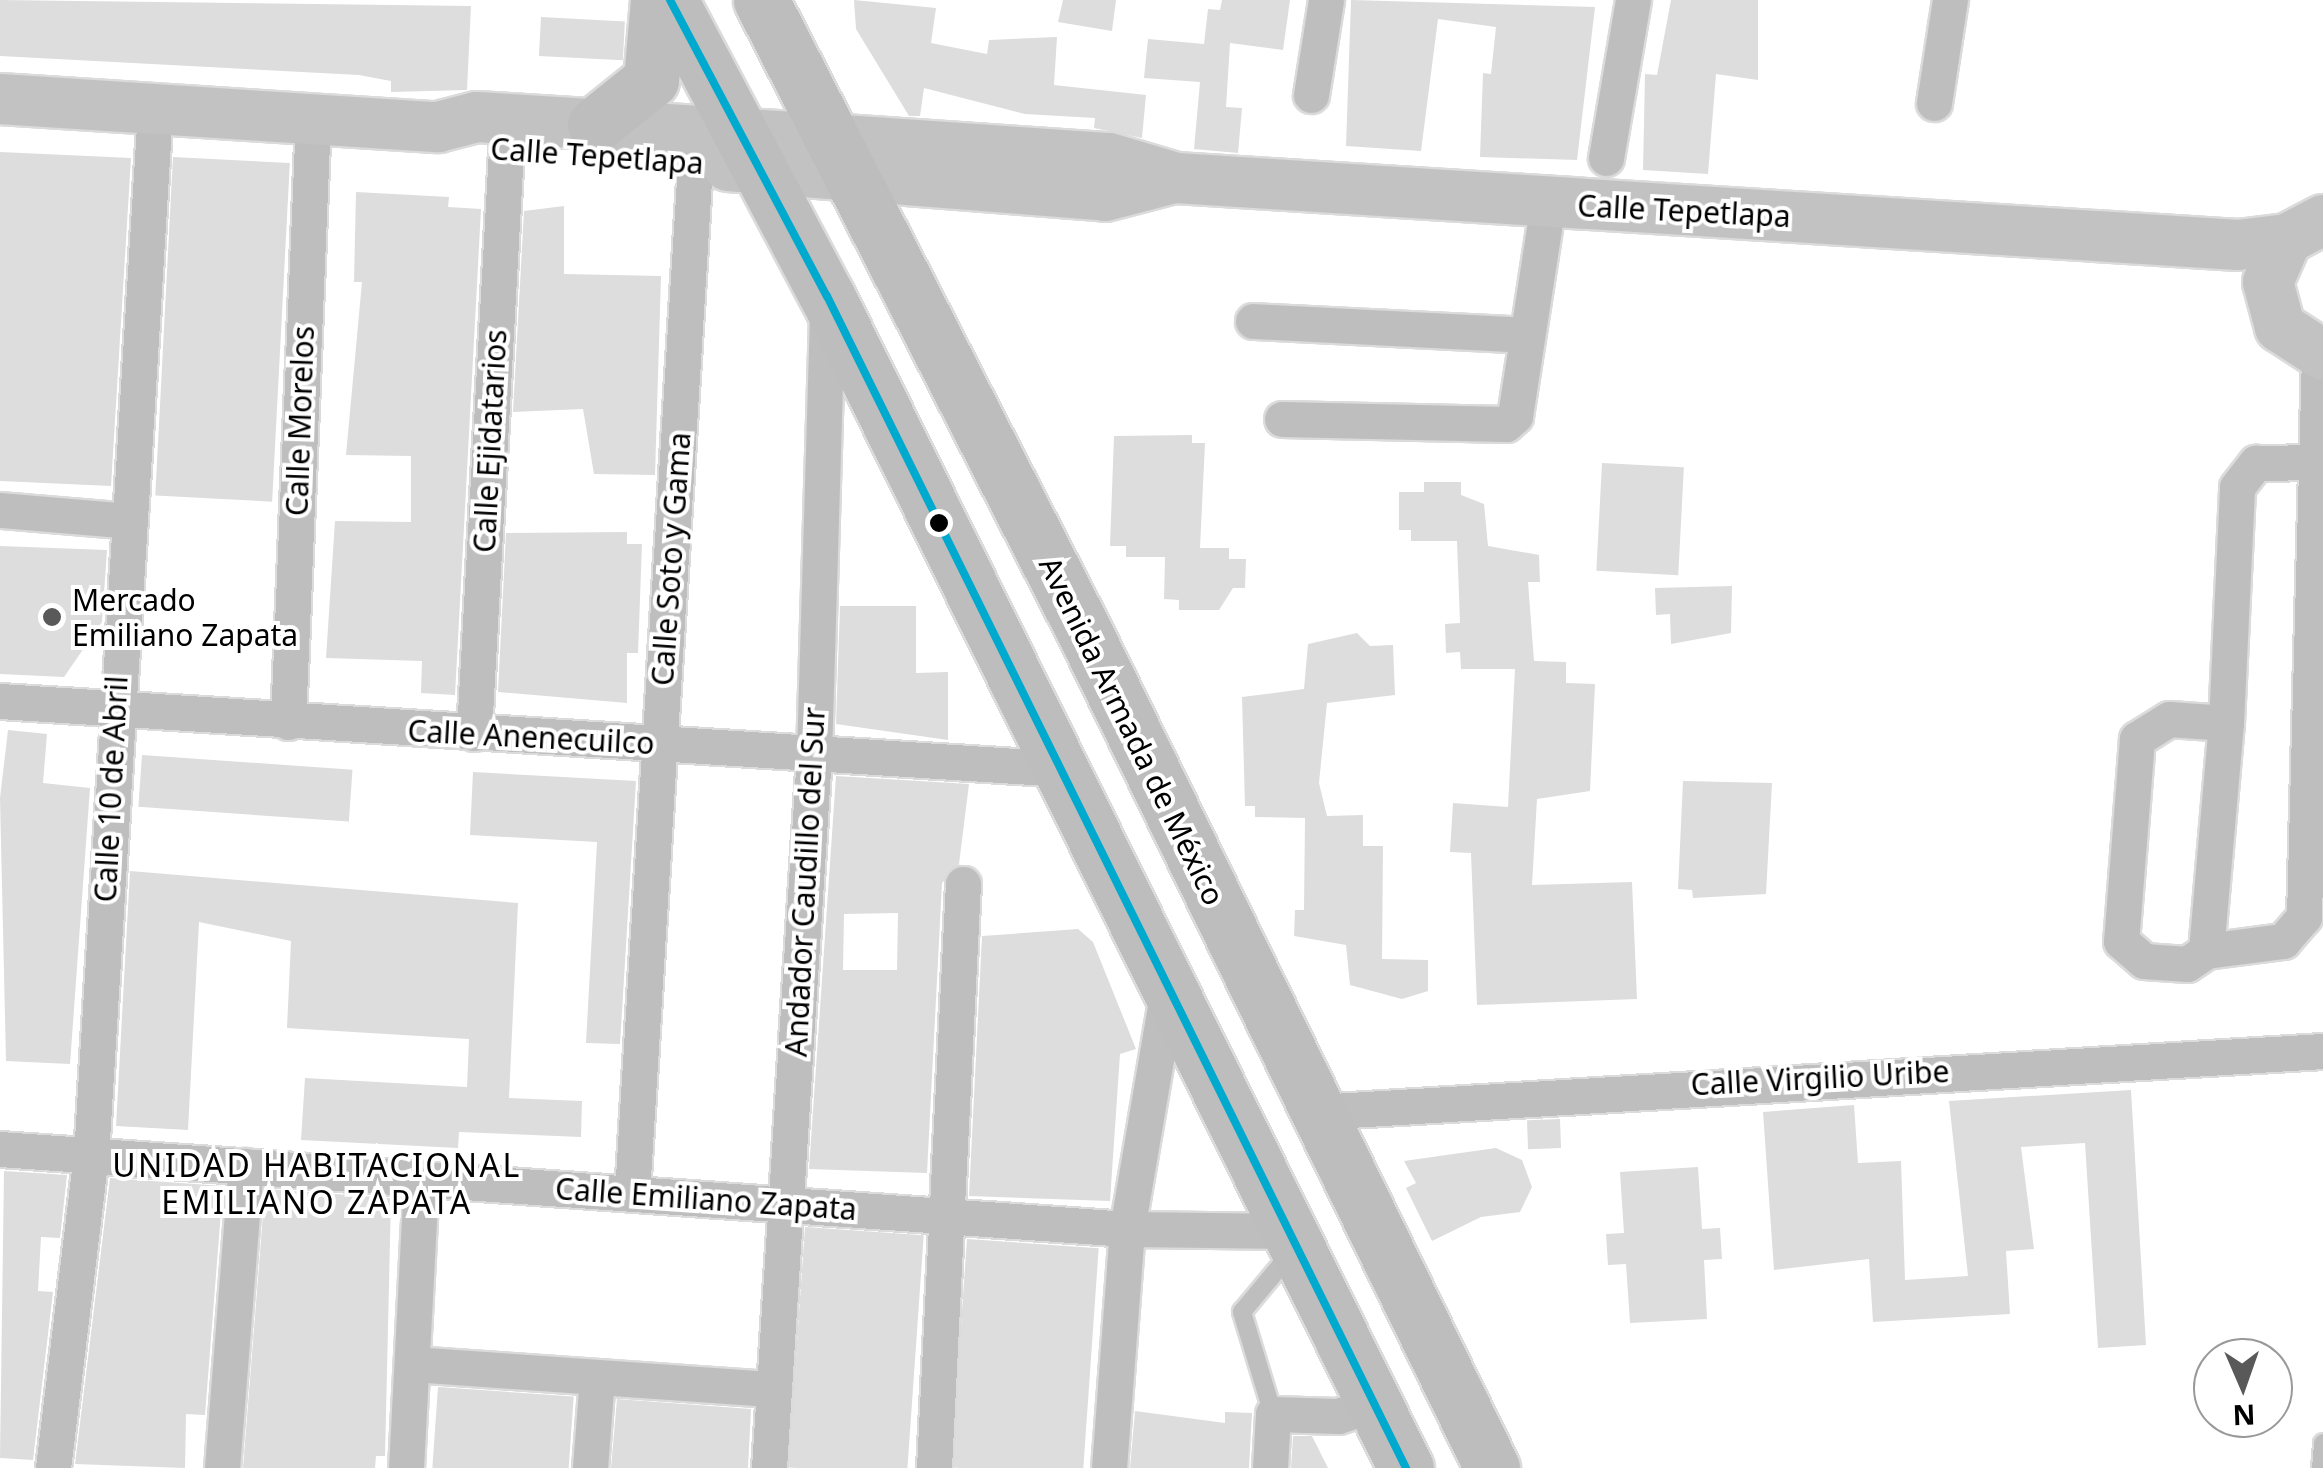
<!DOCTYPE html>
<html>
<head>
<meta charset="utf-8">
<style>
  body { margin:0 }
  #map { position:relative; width:2323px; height:1468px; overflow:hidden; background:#fff; font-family:"Noto Sans",sans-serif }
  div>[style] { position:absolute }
  .building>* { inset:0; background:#ddd; transform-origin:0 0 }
  .roads { filter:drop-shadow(2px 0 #dbdbdb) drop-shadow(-2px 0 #dbdbdb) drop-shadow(0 2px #dbdbdb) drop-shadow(0 -2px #dbdbdb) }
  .lane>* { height:18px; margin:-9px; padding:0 9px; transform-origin:9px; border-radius:9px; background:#bebebe }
  .street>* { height:35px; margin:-17.5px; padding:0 17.5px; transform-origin:17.5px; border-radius:17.5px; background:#bebebe }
  .secondary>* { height:50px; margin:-25px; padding:0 25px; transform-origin:25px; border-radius:25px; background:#c2c2c2 }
  .primary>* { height:55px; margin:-27.5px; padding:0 27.5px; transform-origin:27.5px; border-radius:27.5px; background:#bdbdbd }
  .bus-1>* { height:8px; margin:-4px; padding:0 4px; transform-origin:4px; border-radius:4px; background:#00a9ce }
  .dots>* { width:28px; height:28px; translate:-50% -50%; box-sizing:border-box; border:5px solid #fff; border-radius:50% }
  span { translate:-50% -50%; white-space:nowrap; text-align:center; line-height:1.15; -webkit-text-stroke:8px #fff; paint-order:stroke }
  .street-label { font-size:30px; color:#000 }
  .poi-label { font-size:30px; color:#000 }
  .left { translate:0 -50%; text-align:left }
  .neighbourhood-label { font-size:32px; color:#000; letter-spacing:2.5px }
  .north { position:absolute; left:2193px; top:1338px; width:100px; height:100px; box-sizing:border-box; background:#fff; border:2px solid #999; border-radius:50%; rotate:178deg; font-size:28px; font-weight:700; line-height:40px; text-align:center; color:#000 }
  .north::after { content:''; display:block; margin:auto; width:35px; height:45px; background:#595959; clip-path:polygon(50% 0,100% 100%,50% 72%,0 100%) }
</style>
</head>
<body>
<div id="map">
  <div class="building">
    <div style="clip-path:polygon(0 0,471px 6px,467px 90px,391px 92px,391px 81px,359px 75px,0 56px)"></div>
    <div style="clip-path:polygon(854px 0,936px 8px,931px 43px,987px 54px,989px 40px,1057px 37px,1054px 85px,1146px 95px,1142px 138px,1094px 128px,1095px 118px,1025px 114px,924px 88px,920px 116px,909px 116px,856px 29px)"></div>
    <div style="clip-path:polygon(1063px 0,1116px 0,1112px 31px,1058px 22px)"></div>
    <div style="clip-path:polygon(1222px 0,1290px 0,1283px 50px,1230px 43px,1226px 107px,1242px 108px,1238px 153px,1194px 149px,1200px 82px,1144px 78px,1148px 39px,1204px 44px,1208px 9px,1220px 10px)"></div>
    <div style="clip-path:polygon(1351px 0,1595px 7px,1577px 160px,1480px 157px,1483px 73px,1491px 74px,1496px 27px,1438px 19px,1421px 151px,1346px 146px)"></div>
    <div style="clip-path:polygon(1671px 0,1758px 0,1758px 80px,1716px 74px,1708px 174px,1643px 170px,1645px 74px,1657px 75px)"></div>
    <div style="left:541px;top:17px;width:84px;height:39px;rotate:3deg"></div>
    <div style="clip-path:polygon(0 152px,131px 158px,111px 486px,0 481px)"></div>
    <div style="left:173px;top:157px;width:117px;height:339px;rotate:3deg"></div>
    <div style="clip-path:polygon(356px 192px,449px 197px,448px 207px,481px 209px,455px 695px,421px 693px,422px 661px,326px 658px,335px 521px,411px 522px,411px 456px,346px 455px,362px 282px,354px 282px)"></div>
    <div style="clip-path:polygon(564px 206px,564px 274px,661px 276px,655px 475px,594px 474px,583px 409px,513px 412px,524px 211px)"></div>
    <div style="clip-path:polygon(1192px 435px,1192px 443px,1205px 443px,1200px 548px,1229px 548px,1229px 559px,1246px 559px,1245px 588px,1233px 588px,1219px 610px,1179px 610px,1179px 600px,1164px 599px,1165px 557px,1126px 557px,1126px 546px,1110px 546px,1114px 436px)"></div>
    <div style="left:1602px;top:463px;width:82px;height:108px;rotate:3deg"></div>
    <div style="clip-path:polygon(1424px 482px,1461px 482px,1461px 495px,1484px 504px,1488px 546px,1539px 555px,1540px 582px,1528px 582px,1534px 661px,1566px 662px,1566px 683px,1595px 684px,1590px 791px,1537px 799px,1532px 885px,1632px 882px,1637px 999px,1477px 1005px,1471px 853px,1450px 852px,1453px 803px,1508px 807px,1515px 669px,1461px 669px,1460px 652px,1446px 653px,1445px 624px,1460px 623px,1457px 541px,1411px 541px,1411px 530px,1399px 530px,1399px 492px,1424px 492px)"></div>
    <div style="clip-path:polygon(627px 532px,627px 544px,642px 544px,638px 653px,627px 653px,627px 703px,498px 692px,506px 533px)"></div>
    <div style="clip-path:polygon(0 546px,107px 550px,102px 622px,64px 677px,0 674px)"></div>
    <div style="clip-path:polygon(1732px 586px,1731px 633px,1671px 644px,1670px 614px,1656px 615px,1655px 588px)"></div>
    <div style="clip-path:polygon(840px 606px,916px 606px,916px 673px,948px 672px,948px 740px,836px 724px)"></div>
    <div style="clip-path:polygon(1357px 633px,1370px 646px,1393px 645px,1395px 695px,1327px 703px,1319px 783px,1327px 816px,1363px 815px,1363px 846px,1383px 846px,1382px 959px,1428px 960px,1428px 991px,1402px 999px,1350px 985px,1346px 945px,1294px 936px,1295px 910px,1304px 910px,1305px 818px,1255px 817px,1255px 806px,1245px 806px,1242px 697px,1304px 689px,1308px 644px)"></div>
    <div style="clip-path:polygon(8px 730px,47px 734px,43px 783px,90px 788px,70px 1064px,6px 1061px,0 798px)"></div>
    <div style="left:142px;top:755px;width:211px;height:52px;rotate:4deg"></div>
    <div style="clip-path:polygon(473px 772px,636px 781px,620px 1044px,586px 1043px,597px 842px,470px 835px)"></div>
    <div style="clip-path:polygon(evenodd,836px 776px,969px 784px,959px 864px,942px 883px,927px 1173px,809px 1169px,836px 776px,898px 913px,897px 970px,843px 970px,844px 914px,898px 913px)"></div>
    <div style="clip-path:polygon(1683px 781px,1772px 783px,1766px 894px,1693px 898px,1692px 890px,1678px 889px)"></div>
    <div style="clip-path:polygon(130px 871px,518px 903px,509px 1098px,582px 1101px,581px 1137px,459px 1132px,458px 1148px,301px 1140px,305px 1078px,467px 1087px,469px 1039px,287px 1028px,291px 941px,199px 922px,188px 1130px,116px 1126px)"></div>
    <div style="clip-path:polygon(1078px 929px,1093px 942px,1136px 1049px,1120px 1054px,1110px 1201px,969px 1196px,982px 936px)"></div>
    <div style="clip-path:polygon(2131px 1090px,2146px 1345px,2098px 1348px,2085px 1143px,2021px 1147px,2034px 1249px,2006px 1251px,2010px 1314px,1873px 1322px,1869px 1259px,1774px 1270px,1763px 1112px,1854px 1105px,1858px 1163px,1901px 1161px,1905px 1280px,1968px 1276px,1949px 1101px)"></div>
    <div style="left:1560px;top:1119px;width:29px;height:33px;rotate:88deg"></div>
    <div style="clip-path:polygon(1496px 1148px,1522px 1160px,1532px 1187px,1520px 1212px,1481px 1217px,1432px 1241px,1406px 1188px,1416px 1183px,1404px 1161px)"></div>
    <div style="clip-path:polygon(1698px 1167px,1702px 1229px,1720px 1228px,1722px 1259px,1704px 1260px,1707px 1319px,1630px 1323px,1626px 1264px,1608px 1265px,1606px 1234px,1624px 1233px,1620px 1172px)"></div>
    <div style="clip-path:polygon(4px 1171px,67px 1175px,60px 1238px,41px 1237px,38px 1291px,53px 1292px,33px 1460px,0 1458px)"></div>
    <div style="clip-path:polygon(110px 1178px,223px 1186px,205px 1415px,186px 1414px,185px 1468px,75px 1464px)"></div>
    <div style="clip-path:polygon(265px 1189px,391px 1198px,385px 1456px,376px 1456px,375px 1468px,243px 1468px)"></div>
    <div style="left:805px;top:1227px;width:119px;height:241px;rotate:4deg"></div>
    <div style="left:967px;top:1239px;width:132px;height:229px;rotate:4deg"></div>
    <div style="left:438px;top:1387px;width:136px;height:81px;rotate:4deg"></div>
    <div style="clip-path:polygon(617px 1399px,751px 1409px,748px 1468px,611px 1468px)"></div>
    <div style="clip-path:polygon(1135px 1411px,1225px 1423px,1225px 1412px,1252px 1413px,1249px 1468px,1130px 1468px)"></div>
    <div style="clip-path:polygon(1293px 1436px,1312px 1436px,1328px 1468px,1291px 1468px)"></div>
  </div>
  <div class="roads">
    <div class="lane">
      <div style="left:1273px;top:1414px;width:107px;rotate:-106.9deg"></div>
      <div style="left:1242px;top:1312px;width:78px;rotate:-50.2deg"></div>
      <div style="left:2321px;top:1468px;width:25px;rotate:-85deg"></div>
    </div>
    <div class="street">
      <div style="left:1311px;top:95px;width:96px;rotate:-81deg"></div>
      <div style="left:1934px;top:103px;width:104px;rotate:-81.2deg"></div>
      <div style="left:1606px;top:158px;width:160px;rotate:-80.3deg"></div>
      <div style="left:1253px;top:321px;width:274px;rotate:2.9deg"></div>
      <div style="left:1282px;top:419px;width:224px;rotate:1.3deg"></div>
      <div style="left:1506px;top:424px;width:12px;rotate:-42deg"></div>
      <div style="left:1515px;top:416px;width:216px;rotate:-81.2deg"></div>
      <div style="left:0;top:510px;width:130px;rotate:4.8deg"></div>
      <div style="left:0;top:701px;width:1065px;rotate:3.66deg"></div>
      <div style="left:288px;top:722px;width:604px;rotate:-87.63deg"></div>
      <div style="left:2226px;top:723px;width:57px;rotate:-176deg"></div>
      <div style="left:2169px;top:719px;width:38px;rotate:148deg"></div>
      <div style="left:2137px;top:739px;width:203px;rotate:94.5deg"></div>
      <div style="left:2121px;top:941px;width:30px;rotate:41deg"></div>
      <div style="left:2144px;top:961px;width:43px;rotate:4deg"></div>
      <div style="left:2187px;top:964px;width:23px;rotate:-34deg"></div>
      <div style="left:2206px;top:951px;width:229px;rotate:-85deg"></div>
      <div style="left:2226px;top:723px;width:236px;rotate:-87.3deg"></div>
      <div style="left:2237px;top:487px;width:31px;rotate:-52deg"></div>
      <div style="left:2256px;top:463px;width:62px;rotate:-0.9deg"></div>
      <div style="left:474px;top:733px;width:585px;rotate:-86.86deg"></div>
      <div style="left:2206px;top:951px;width:78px;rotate:-7.4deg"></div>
      <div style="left:2283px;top:941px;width:32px;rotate:-49deg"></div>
      <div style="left:2304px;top:917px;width:563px;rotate:-88.47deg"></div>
      <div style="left:1317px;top:1112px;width:1008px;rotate:-3.47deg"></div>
      <div style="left:0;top:1149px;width:1130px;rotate:4.06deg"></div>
      <div style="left:1127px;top:1229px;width:165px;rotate:0.7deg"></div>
      <div style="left:632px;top:1194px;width:1033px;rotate:-86.5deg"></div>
      <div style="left:412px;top:1364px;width:363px;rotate:4deg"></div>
      <div style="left:53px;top:1468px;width:314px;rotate:-83.1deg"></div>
      <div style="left:91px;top:1156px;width:1049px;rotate:-86.5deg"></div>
      <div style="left:222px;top:1468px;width:303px;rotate:-85.5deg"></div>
      <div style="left:406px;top:1468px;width:289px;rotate:-87deg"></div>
      <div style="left:590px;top:1468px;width:90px;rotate:-85.6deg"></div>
      <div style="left:769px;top:1468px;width:715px;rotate:-86.39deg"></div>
      <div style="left:814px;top:754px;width:447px;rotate:-88.3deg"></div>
      <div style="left:934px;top:1468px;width:585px;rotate:-87.16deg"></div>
      <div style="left:1109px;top:1468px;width:240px;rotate:-85.7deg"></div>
      <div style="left:1127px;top:1229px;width:244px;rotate:-80.3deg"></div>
      <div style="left:1270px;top:1468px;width:54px;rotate:-86.8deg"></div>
      <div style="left:1273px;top:1414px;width:65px;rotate:1.8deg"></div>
      <div style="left:1338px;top:1416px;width:39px;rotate:-18deg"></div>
    </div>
    <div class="secondary">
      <div style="left:0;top:99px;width:439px;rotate:3.7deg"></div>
      <div style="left:438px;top:127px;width:40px;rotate:-14.4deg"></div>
      <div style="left:477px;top:117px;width:353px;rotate:3.6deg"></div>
      <div style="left:829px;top:139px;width:281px;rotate:3.9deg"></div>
      <div style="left:1109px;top:158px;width:70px;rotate:16.6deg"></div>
      <div style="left:1176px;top:178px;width:1064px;rotate:3.61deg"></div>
      <div style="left:2238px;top:245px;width:49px;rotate:-7deg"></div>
      <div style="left:728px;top:166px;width:378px;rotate:4.5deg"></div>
      <div style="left:1105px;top:196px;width:71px;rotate:-14.6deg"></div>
      <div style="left:2323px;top:220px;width:41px;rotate:152.2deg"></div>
      <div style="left:2287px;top:239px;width:47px;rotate:113.8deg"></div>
      <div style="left:2268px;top:282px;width:47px;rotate:75.1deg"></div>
      <div style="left:2280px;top:327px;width:51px;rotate:33.1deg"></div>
    </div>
    <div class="primary">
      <div style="left:670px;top:0;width:335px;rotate:62.1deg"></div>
      <div style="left:827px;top:296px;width:1307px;rotate:63.71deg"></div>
      <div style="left:761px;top:0;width:711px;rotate:62.89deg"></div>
      <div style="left:1085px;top:633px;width:929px;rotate:64.01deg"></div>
      <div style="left:595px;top:125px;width:72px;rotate:-38.8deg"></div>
      <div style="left:651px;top:80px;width:80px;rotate:-85deg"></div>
    </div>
  </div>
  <div class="bus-1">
    <div style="left:670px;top:0;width:335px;rotate:62.1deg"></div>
    <div style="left:827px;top:296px;width:1307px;rotate:63.71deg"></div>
  </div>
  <div class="dots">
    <div style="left:939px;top:523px;background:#000"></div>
    <div style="left:52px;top:617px;background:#595959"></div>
  </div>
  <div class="street-label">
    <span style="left:597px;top:156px;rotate:4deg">Calle Tepetlapa</span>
    <span style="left:1684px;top:211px;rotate:3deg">Calle Tepetlapa</span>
    <span style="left:300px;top:421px;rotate:-88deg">Calle Morelos</span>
    <span style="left:490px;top:441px;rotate:-87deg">Calle Ejidatarios</span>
    <span style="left:671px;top:559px;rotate:-86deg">Calle Soto y Gama</span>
    <span style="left:1132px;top:731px;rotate:64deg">Avenida Armada de México</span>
    <span style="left:531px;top:737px;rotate:3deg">Calle Anenecuilco</span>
    <span style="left:111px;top:789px;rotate:-87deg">Calle 10 de Abril</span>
    <span style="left:805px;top:882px;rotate:-87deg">Andador Caudillo del Sur</span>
    <span style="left:1820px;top:1078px;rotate:-3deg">Calle Virgilio Uribe</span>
    <span style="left:706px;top:1199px;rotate:4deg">Calle Emiliano Zapata</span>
  </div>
  <div class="poi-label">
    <span class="left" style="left:72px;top:617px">Mercado<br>Emiliano Zapata</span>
  </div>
  <div class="neighbourhood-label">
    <span style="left:317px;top:1184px">UNIDAD HABITACIONAL<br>EMILIANO ZAPATA</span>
  </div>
  <div class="north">N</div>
</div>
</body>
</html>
